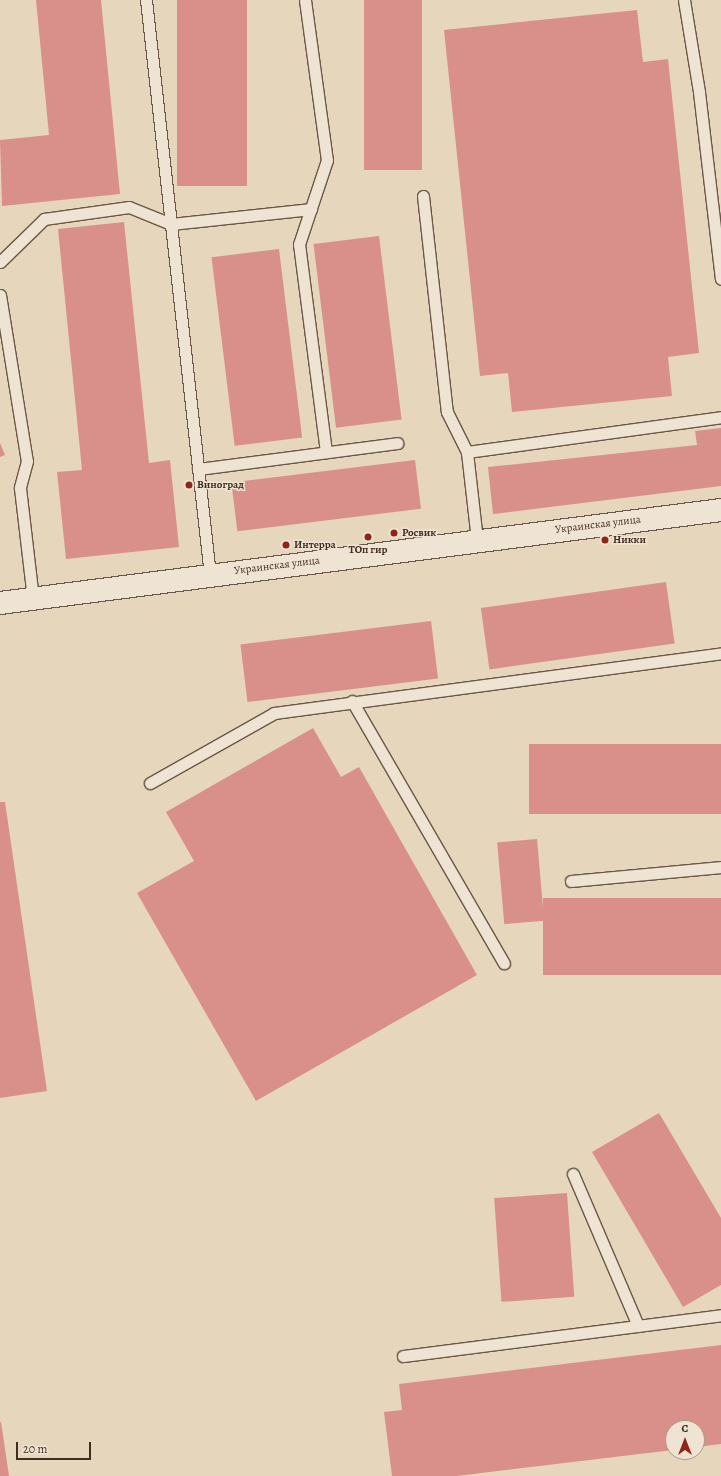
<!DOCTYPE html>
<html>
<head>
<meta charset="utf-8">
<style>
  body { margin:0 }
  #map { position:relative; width:721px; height:1476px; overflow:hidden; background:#e6d6bc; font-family:Alegreya,serif }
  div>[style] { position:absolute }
  .building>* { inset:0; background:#da908a; transform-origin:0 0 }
  .roads { filter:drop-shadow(1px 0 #6c5647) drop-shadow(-1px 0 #6c5647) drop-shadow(0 1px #6c5647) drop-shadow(0 -1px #6c5647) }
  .lane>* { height:11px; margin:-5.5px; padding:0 5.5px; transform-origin:5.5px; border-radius:5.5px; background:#efe4d3 }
  .secondary>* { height:22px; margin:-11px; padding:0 11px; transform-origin:11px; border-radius:11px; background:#efe4d3 }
  .dots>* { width:11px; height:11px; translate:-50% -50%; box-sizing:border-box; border:2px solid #efe4d3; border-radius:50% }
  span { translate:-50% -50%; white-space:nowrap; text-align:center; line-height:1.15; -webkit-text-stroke:3px #efe4d3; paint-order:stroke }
  .poi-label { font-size:11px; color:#432b20; font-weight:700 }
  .left { translate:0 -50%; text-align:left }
  .street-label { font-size:11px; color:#432b20 }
  .north { position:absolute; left:665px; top:1420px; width:40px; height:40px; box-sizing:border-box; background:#efe4d3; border:1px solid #aa9a8b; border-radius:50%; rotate:0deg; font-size:11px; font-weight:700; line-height:16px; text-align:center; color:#432b20 }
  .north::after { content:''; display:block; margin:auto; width:14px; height:18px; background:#8f2418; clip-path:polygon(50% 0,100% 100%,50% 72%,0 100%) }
  .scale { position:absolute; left:16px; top:1442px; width:75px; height:18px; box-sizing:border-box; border:2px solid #432b20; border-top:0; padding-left:5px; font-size:12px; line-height:14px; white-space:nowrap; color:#432b20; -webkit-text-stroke:3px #efe4d3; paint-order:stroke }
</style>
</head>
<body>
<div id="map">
  <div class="building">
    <div style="clip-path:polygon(36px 0,101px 0,120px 194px,2px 206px,0 140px,49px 135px)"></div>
    <div style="left:177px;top:0;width:70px;height:186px"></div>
    <div style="left:364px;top:0;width:58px;height:170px"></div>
    <div style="clip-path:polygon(637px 10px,643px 62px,668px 59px,699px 353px,668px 357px,672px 396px,512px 412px,508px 373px,480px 376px,444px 30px)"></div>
    <div style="clip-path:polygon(124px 222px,149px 463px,170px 460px,179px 547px,66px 559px,57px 472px,82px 470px,58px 229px)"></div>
    <div style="left:379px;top:236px;width:185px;height:66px;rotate:83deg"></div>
    <div style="left:279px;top:249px;width:190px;height:68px;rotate:83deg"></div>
    <div style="clip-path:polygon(721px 428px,721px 486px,493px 514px,488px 467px,697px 445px,695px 431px)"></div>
    <div style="clip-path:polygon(0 443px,5px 455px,0 457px)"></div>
    <div style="left:415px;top:460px;width:49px;height:185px;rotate:83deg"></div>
    <div style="left:666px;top:582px;width:62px;height:187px;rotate:82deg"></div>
    <div style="left:431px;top:621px;width:58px;height:192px;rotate:83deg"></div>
    <div style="clip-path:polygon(313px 728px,341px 777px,359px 767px,477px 975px,256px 1101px,137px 893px,194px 861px,166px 812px)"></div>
    <div style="left:721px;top:744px;width:70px;height:192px;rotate:90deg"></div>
    <div style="clip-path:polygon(0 802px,5px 802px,47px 1091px,0 1098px)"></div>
    <div style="left:537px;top:839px;width:82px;height:40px;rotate:85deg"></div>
    <div style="left:721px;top:898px;width:77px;height:178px;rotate:90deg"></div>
    <div style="clip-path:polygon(659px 1113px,721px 1218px,721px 1285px,683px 1307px,592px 1152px)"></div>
    <div style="left:567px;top:1193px;width:104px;height:73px;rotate:86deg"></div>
    <div style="clip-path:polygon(721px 1345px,721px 1444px,697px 1447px,697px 1428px,673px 1428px,673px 1450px,457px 1476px,392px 1476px,384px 1412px,402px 1410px,399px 1384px)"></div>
    <div style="clip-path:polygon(0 1422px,1px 1422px,9px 1476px,0 1476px)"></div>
  </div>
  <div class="roads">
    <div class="lane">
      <div style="left:146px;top:0;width:579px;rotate:83.65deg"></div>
      <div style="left:305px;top:0;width:162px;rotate:82.2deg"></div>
      <div style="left:327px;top:160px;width:89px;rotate:108.4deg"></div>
      <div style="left:299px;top:244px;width:210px;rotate:82.6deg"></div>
      <div style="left:684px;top:0;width:93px;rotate:80.7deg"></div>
      <div style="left:699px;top:92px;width:188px;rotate:83.3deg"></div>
      <div style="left:423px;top:196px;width:217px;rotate:83.7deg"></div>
      <div style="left:447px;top:412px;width:45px;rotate:63.4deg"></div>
      <div style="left:0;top:262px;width:62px;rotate:-44.3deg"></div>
      <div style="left:44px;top:219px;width:86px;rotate:-8deg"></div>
      <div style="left:129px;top:207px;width:45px;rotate:22deg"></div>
      <div style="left:171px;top:224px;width:141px;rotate:-6.1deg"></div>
      <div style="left:0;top:295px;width:168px;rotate:80.8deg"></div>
      <div style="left:27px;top:461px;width:28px;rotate:105deg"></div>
      <div style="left:20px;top:488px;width:111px;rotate:83.3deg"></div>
      <div style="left:198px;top:469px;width:201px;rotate:-7.4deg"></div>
      <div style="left:477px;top:540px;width:89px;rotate:-96.5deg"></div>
      <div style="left:467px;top:452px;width:256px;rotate:-7.8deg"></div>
      <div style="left:352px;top:701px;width:303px;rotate:59.9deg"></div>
      <div style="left:150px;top:783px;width:142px;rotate:-29.4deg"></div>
      <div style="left:274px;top:713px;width:451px;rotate:-7.6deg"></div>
      <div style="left:571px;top:881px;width:151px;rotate:-5.3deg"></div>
      <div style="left:573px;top:1174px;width:165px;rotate:66.8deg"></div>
      <div style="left:403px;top:1356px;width:321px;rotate:-7.3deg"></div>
    </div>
    <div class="secondary">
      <div style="left:0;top:603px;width:727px;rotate:-7.35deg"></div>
    </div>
  </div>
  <div class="dots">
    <div style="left:189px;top:485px;background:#8f2418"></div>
    <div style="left:394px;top:533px;background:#8f2418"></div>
    <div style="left:368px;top:537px;background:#8f2418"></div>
    <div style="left:605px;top:540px;background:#8f2418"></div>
    <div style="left:286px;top:545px;background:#8f2418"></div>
  </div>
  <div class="poi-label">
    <span class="left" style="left:197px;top:485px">Виноград</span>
    <span class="left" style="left:402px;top:533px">Росвик</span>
    <span class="left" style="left:613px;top:540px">Никки</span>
    <span class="left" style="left:294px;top:545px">Интерра</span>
    <span style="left:368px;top:550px">ТОп гир</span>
  </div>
  <div class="street-label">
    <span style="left:598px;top:525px;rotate:-7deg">Украинская улица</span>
    <span style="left:277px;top:566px;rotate:-7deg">Украинская улица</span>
  </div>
  <div class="north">С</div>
  <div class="scale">20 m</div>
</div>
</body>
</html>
